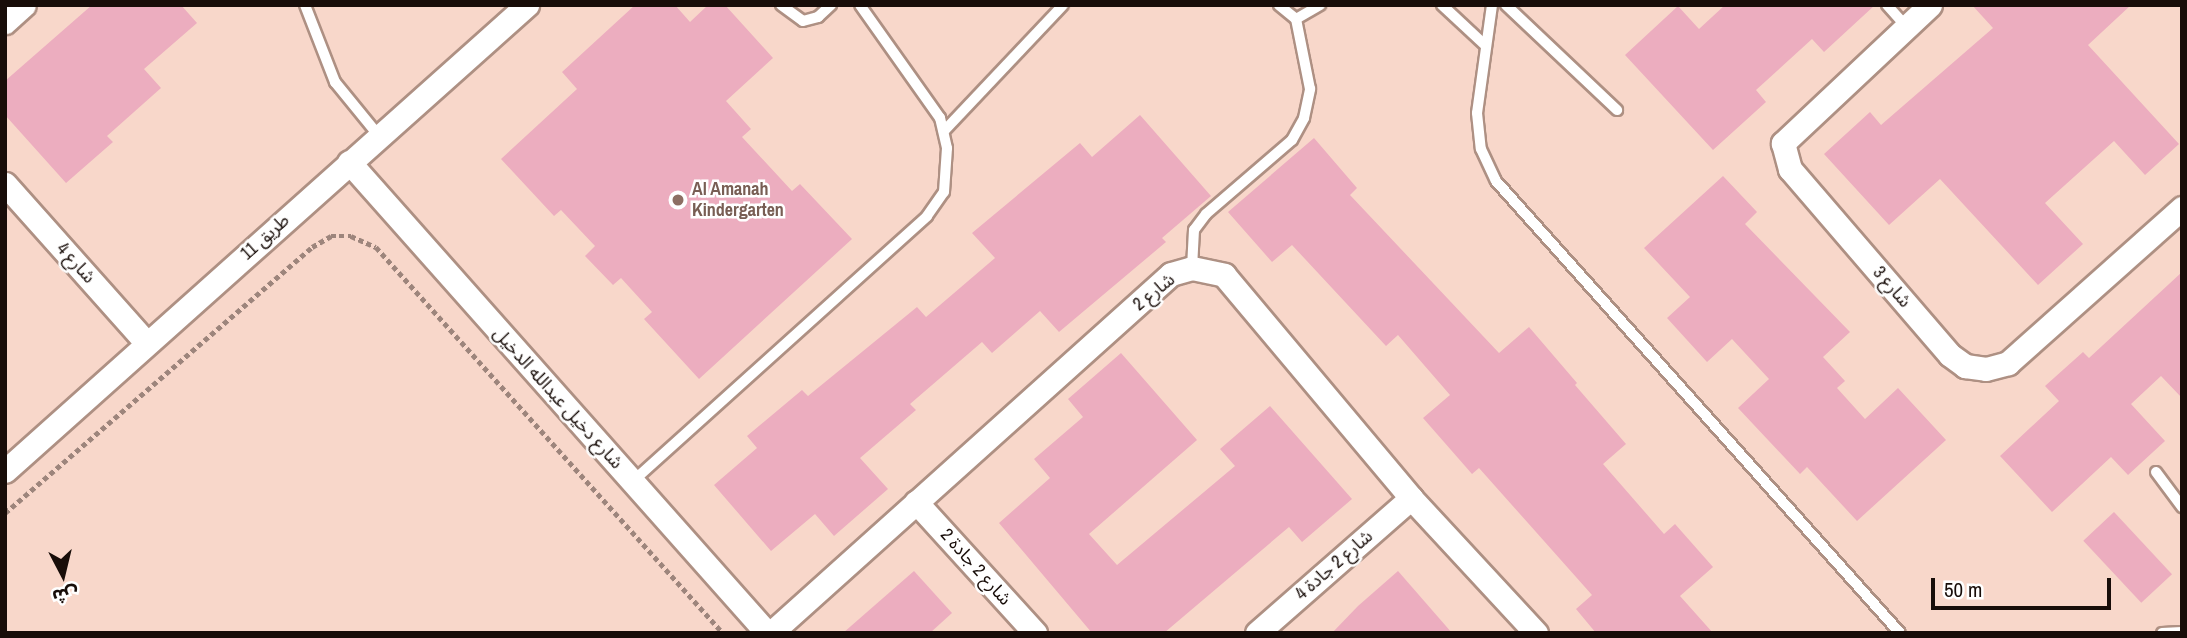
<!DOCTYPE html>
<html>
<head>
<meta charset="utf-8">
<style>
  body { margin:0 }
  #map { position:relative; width:2187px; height:638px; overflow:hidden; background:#f8d7ca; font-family:"Archivo Narrow","Noto Sans Arabic",sans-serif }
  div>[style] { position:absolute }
  .building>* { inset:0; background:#ecadbf; transform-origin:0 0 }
  .path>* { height:4.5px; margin-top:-2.25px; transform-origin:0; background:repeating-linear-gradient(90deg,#9d857c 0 5px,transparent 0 8.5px) }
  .roads { filter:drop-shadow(2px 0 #ae9083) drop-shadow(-2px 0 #ae9083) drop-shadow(0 2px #ae9083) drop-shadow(0 -2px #ae9083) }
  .lane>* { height:10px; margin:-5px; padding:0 5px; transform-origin:5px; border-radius:5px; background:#fff }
  .street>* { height:23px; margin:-11.5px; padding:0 11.5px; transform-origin:11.5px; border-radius:11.5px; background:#fff }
  .dots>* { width:19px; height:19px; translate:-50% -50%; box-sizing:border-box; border:4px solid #fff; border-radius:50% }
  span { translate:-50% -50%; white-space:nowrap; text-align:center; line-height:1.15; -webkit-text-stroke:5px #fff; paint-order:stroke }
  .education-label { font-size:18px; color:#785e54; font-weight:700 }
  .left { translate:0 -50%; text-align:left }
  .street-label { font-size:18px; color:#180d09 }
  .frame { position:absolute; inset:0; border:7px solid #180d09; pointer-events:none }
  .north { position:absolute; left:28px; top:540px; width:70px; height:70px; -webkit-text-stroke:5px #fff; paint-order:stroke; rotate:173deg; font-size:19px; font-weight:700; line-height:28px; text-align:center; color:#180d09 }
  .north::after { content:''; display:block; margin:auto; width:24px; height:32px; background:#180d09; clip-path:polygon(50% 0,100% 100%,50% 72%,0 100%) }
  .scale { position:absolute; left:1931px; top:578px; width:180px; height:32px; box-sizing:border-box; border:4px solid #180d09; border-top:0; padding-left:9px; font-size:21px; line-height:24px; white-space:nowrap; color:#180d09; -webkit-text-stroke:5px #fff; paint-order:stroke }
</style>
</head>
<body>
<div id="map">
  <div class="building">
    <div style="clip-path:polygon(92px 5px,181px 5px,197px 23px,144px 69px,161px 88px,107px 136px,113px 142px,66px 183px,5px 115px,5px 81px)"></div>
    <div style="clip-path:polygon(635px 5px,675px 5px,690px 22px,708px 5px,725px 5px,773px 58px,726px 101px,751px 129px,742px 137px,792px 191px,800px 184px,852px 239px,699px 379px,644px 319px,652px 312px,621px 278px,613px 285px,585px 256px,595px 246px,561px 210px,554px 216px,501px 159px,577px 89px,562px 72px)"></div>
    <div style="clip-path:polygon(1725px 5px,1875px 5px,1824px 52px,1812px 39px,1756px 90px,1766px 102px,1713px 150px,1625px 55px,1678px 6px,1699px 29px)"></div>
    <div style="clip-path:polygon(1972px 5px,2131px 5px,2088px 45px,2179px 144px,2145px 175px,2114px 141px,2045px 203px,2083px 244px,2038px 285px,1940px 179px,1889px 225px,1824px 154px,1870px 112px,1881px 125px,1993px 28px)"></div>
    <div style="clip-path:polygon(1140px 115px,1211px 196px,1162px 238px,1166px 242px,1059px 332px,1040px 311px,992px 353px,982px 342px,910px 404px,916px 410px,860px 458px,888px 489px,834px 536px,815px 514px,771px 551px,714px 485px,757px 448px,747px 436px,802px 390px,808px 396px,917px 307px,926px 317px,995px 258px,972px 233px,1080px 143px,1092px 157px)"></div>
    <div style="clip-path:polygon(1314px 138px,1357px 188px,1350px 195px,1499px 353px,1529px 327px,1577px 383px,1575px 385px,1626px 444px,1603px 464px,1664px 534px,1675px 524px,1713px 567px,1680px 596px,1713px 633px,1596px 633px,1576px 609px,1592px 595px,1479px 468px,1472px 474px,1423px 418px,1450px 395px,1398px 335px,1386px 346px,1292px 245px,1272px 262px,1228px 212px)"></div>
    <div style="clip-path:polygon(1723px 176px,1757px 212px,1745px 224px,1850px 332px,1823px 357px,1845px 381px,1837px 388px,1865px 419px,1898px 388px,1946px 440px,1857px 521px,1807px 467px,1800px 474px,1738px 408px,1769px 379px,1732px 339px,1707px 362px,1667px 318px,1690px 297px,1644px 248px)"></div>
    <div style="clip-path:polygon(2182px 272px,2182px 398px,2161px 376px,2131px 404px,2165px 441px,2128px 475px,2111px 457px,2052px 512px,2000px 456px,2059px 401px,2045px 386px,2083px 352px,2089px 358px)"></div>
    <div style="clip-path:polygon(1121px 353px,1197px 440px,1089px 534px,1117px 565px,1235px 466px,1220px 449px,1270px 406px,1352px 499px,1302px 542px,1289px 527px,1164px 633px,1092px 633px,999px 523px,1050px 478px,1034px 459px,1083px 417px,1068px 399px)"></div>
    <div style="left:2114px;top:512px;width:85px;height:42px;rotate:47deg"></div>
    <div style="clip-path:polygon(914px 571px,952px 613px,930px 633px,843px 633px)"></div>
    <div style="clip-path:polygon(1398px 571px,1452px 633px,1332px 633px,1358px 606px)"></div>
  </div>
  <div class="path">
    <div style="left:5px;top:513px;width:406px;rotate:-40.9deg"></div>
    <div style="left:312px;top:247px;width:22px;rotate:-30deg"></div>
    <div style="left:331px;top:236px;width:20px"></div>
    <div style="left:351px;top:236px;width:27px;rotate:24deg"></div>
    <div style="left:376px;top:247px;width:519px;rotate:48.05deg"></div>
  </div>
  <div class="roads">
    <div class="lane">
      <div style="left:305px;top:5px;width:83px;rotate:68.7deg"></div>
      <div style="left:335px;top:82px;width:70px;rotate:50.8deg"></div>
      <div style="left:781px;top:5px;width:27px;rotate:36deg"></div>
      <div style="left:803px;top:21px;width:16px;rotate:-15deg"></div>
      <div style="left:818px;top:17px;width:18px;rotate:-43deg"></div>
      <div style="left:1442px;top:5px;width:60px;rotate:43deg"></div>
      <div style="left:1492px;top:5px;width:109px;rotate:97.9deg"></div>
      <div style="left:1477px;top:113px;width:36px;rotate:84deg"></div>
      <div style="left:1481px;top:149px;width:35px;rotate:65deg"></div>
      <div style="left:1496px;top:181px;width:606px;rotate:48.21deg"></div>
      <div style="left:1506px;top:5px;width:153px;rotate:43.4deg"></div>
      <div style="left:1887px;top:5px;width:30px;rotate:48deg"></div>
      <div style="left:1296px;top:19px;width:28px;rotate:-30deg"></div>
      <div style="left:944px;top:131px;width:173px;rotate:-46.6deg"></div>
      <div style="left:1192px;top:268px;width:38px;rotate:-87deg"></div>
      <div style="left:1194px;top:230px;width:20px;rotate:-53deg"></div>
      <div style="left:1206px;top:214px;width:113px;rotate:-40.7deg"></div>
      <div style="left:1292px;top:140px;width:25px;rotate:-61deg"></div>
      <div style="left:1304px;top:118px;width:30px;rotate:-78deg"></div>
      <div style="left:1310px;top:89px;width:71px;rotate:-101.3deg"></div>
      <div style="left:1296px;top:19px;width:22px;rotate:-141deg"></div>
      <div style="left:2156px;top:472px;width:44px;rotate:53.4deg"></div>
      <div style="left:632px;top:482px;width:397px;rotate:-42deg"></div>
      <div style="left:927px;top:216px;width:29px;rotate:-55deg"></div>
      <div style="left:944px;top:192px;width:44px;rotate:-86.1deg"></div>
      <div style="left:947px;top:148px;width:31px;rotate:-103deg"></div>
      <div style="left:940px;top:118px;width:138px;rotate:-125.3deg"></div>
      <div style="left:2162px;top:633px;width:20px;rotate:-3deg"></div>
    </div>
    <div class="street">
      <div style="left:1930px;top:5px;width:202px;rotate:136.8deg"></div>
      <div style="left:1783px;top:143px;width:27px;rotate:75deg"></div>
      <div style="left:1790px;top:169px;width:245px;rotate:49.3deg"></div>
      <div style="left:1950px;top:355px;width:19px;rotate:36deg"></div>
      <div style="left:1965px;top:366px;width:21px;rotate:8deg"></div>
      <div style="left:1986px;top:369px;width:23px;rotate:-15deg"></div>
      <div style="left:2008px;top:363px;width:233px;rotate:-41.7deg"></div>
      <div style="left:5px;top:22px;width:25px;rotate:-42deg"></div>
      <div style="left:349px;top:162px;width:630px;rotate:48.41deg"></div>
      <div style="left:5px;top:184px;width:212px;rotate:48.3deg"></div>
      <div style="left:5px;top:471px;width:700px;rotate:-41.76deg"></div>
      <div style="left:916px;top:502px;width:177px;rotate:47.7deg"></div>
      <div style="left:771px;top:633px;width:537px;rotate:-41.91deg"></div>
      <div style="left:1171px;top:274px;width:22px;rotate:-16deg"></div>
      <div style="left:1192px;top:268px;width:33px;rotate:12deg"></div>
      <div style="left:1224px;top:275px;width:291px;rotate:50deg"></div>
      <div style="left:1411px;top:498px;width:184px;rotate:47.2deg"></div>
      <div style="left:1257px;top:633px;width:205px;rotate:-41.2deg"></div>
    </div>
  </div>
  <div class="dots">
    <div style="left:678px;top:200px;background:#8d6e63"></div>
  </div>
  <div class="education-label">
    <span class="left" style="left:692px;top:200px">Al Amanah<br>Kindergarten</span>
  </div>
  <div class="street-label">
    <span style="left:265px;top:237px;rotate:-42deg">طريق 11</span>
    <span style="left:76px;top:263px;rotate:48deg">شارع 4</span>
    <span style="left:1892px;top:287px;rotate:49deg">شارع 3</span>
    <span style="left:1154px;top:292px;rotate:-39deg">شارع 2</span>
    <span style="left:558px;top:398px;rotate:48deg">شارع دخيل عبدالله الدخيل</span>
    <span style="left:1334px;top:565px;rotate:-41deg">شارع 2 جادة 4</span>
    <span style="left:976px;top:567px;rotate:48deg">شارع 2 جادة 2</span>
  </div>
  <div class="frame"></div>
  <div class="north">ش</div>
  <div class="scale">50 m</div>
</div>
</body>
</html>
